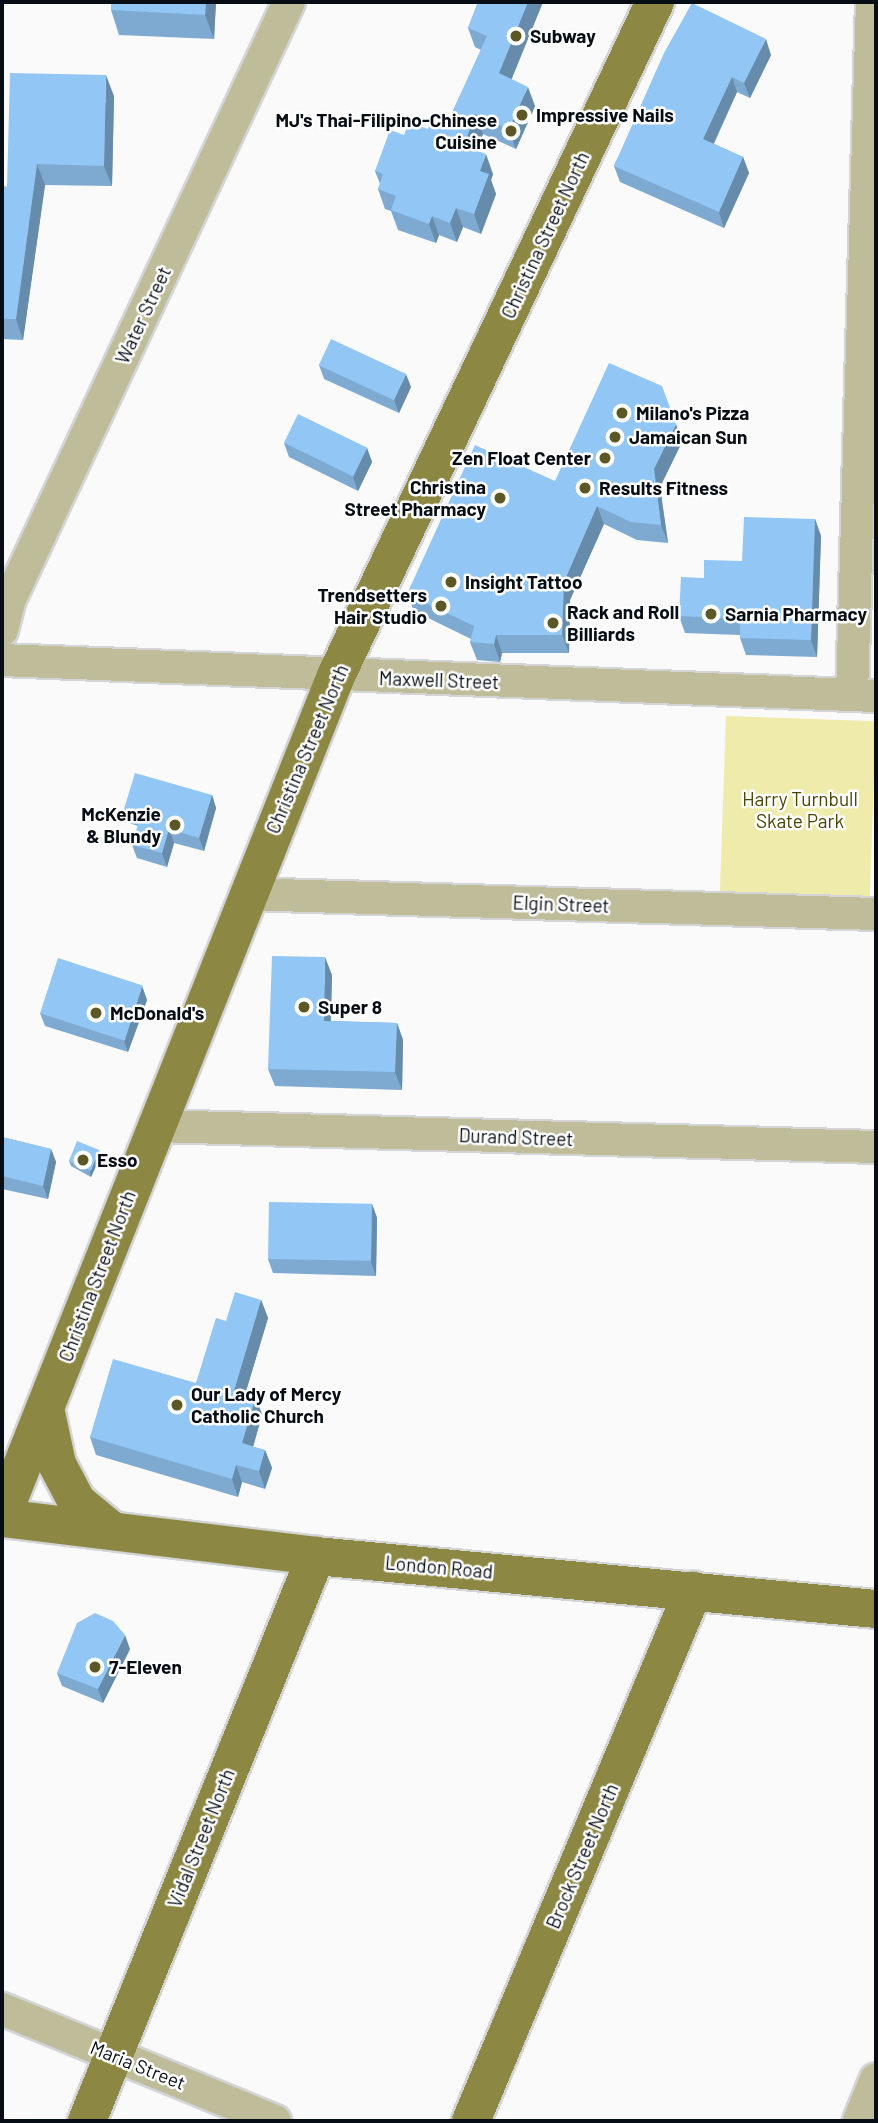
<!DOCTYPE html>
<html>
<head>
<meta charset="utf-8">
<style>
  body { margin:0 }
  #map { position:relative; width:878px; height:2123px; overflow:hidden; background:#fafafa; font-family:Barlow,sans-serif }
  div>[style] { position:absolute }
  .green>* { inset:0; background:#efebab; transform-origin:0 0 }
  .roads { filter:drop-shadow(2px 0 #d3d4d5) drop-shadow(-2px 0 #d3d4d5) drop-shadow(0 2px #d3d4d5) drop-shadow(0 -2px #d3d4d5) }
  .minor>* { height:32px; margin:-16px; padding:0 16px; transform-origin:16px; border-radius:16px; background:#bebc99 }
  .major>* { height:38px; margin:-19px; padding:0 19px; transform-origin:19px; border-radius:19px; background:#8c8742 }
  .wall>* { inset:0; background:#7eaad2 }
  .shaded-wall>* { inset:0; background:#668bab }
  .building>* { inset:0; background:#92c6f4; transform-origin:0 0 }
  .dots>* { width:19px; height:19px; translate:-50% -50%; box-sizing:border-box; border:4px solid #fff; border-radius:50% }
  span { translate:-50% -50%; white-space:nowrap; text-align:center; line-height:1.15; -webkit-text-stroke:5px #fff; paint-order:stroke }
  .poi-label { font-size:19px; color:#060d14; font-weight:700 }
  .left { translate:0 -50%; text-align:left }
  .right { translate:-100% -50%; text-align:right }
  .street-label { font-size:19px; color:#060d14 }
  .park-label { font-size:19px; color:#494400 }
  .frame { position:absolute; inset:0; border:4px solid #060d14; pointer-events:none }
</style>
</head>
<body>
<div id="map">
  <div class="green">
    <div style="left:726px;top:716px;width:150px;height:184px;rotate:2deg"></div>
  </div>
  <div class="roads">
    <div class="minor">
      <div style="left:2px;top:630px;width:30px;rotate:-76deg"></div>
      <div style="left:9px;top:601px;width:661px;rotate:-64.95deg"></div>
      <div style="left:2px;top:660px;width:875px;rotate:2.36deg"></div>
      <div style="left:852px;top:695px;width:693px;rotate:-88.35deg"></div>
      <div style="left:246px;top:894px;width:630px;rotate:1.82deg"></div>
      <div style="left:156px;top:1126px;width:720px;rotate:1.67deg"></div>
      <div style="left:2px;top:2009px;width:295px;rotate:22.3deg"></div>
      <div style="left:859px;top:2121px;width:45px;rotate:-68deg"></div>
    </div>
    <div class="major">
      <div style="left:45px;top:1408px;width:57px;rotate:77.9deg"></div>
      <div style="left:57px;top:1464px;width:43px;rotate:62.2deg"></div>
      <div style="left:77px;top:1502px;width:45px;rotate:39.6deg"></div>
      <div style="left:2px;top:1516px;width:904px;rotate:-68.32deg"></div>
      <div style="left:336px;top:676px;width:746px;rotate:-64.67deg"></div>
      <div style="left:2px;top:1518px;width:316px;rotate:6.9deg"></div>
      <div style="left:316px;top:1556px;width:563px;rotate:5.41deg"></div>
      <div style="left:87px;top:2121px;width:610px;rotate:-67.94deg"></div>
      <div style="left:471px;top:2121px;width:575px;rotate:-67.27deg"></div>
    </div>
  </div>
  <div class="wall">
    <div style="clip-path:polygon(216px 2px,214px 39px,119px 35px,111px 10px)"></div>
    <div style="clip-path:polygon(478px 2px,543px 2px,511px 79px,535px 106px,516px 149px,483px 134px,476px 151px,493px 174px,491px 180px,496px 194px,481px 234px,463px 227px,457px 242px,439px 235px,436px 243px,398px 230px,391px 211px,385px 209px,378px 189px,380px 184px,375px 171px,404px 135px,428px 129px,446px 126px,481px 50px,475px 47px,468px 28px)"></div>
    <div style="clip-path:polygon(692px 3px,771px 55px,750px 98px,737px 92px,714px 144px,743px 157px,749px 173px,724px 228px,620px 182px,614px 166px)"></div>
    <div style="clip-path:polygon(114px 96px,112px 186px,45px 185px,23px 340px,2px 339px,2px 186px,7px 187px)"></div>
    <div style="clip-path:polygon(319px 365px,411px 387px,399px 413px,324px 379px)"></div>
    <div style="clip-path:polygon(682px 442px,660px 487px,668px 543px,637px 540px,604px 524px,570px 600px,569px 653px,502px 653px,500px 662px,477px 660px,470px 642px,471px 639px,414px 611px,407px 594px,555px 481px)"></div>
    <div style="clip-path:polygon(284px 443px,367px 448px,372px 462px,358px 491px,289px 457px)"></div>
    <div style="clip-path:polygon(815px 519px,821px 536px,817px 657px,746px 655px,740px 638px,740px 635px,685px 633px,679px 616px,704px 578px,742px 561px)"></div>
    <div style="clip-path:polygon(212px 795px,216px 808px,204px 851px,174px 843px,167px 867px,137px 858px,132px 845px,138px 826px,129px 823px,124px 809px)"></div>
    <div style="clip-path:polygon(332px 975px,331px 1021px,397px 1023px,403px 1040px,402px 1090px,275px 1086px,268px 1069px)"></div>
    <div style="clip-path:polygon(142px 986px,147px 1000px,128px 1052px,45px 1026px,40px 1013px)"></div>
    <div style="clip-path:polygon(2px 1137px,51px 1149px,56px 1162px,48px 1199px,2px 1189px)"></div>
    <div style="clip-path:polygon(101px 1155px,91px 1177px,71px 1166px,69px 1161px)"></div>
    <div style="clip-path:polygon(372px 1204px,377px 1218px,376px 1276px,273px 1273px,268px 1259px)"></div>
    <div style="clip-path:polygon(261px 1300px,268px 1318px,245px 1394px,256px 1397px,262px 1415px,253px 1447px,265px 1450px,272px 1468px,265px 1489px,242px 1482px,238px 1497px,96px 1455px,90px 1437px,196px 1383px,226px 1321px)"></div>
    <div style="clip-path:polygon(130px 1649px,103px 1703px,62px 1686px,57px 1673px)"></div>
  </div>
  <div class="shaded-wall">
    <div style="clip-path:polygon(206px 2px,216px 2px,214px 39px,205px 15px)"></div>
    <div style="clip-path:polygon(528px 2px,543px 2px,506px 93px,499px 73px)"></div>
    <div style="clip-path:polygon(766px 39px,771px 55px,750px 98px,744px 83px)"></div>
    <div style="clip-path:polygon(106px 75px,114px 96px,112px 186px,104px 166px)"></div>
    <div style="clip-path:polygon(732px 77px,737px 92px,708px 155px,703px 139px)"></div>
    <div style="clip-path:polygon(528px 87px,535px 106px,516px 149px,509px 129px)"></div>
    <div style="clip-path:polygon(475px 114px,483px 134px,471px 166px,464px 146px)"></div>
    <div style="clip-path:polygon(486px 154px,493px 174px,491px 180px,496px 194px,481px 234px,474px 214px,480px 171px)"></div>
    <div style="clip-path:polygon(743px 157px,749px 173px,724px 228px,719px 212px)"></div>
    <div style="clip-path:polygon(37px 164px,45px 185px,23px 340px,16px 319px)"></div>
    <div style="clip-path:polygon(456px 208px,463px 227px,457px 242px,450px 223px)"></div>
    <div style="clip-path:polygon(432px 216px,439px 235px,436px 243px,429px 224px)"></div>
    <div style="clip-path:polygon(406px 374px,411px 387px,399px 413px,394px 400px)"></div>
    <div style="clip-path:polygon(676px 424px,682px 442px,660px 487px,668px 543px,661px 525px,654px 469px)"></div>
    <div style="clip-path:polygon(367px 448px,372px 462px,358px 491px,353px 477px)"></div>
    <div style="clip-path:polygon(597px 506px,604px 524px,570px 600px,569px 653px,562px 635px,564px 582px)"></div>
    <div style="clip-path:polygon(815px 519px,821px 536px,817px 657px,811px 640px)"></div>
    <div style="clip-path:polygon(496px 635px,502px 653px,500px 662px,494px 644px)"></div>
    <div style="clip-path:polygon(212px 795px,216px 808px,204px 851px,199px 838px)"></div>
    <div style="clip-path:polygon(169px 829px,174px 843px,167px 867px,162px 853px)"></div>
    <div style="clip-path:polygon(325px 957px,332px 975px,330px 1039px,324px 1021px)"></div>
    <div style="clip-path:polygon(142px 986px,147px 1000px,128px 1052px,123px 1038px)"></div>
    <div style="clip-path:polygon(397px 1023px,403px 1040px,402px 1090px,395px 1072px)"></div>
    <div style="clip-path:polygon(51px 1149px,56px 1162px,48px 1199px,43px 1186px)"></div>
    <div style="clip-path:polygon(99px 1150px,101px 1155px,91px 1177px,90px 1172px)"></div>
    <div style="clip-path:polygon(372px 1204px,377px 1218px,376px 1276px,371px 1262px)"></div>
    <div style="clip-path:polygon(261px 1300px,268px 1318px,241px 1408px,234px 1391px)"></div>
    <div style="clip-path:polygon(256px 1397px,262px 1415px,249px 1461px,242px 1443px)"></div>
    <div style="clip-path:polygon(265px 1450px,272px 1468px,265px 1489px,259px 1471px)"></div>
    <div style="clip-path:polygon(236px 1465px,242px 1482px,238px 1497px,232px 1479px)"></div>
    <div style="clip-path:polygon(125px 1635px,130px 1649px,103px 1703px,98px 1689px)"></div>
  </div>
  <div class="building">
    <div style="clip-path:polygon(111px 2px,206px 2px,205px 15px,111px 10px)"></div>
    <div style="clip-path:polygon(478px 2px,528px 2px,499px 73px,528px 87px,509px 129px,475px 114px,464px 146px,486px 154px,480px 171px,489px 174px,474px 214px,456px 208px,450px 223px,432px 216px,429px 224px,391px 210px,396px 196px,378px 189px,383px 174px,375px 171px,390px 130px,404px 135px,409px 122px,428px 129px,431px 121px,446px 126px,487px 36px,468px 28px)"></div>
    <div style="clip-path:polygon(692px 3px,766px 39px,744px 83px,732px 77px,703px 139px,743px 157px,719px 212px,614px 166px,664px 53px)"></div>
    <div style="clip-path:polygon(10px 73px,106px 75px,104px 166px,37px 164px,16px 319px,2px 319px,2px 186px,7px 187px)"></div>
    <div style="left:331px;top:339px;width:83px;height:29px;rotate:25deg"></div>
    <div style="clip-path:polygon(609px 363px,662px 386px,676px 424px,654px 469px,661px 525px,631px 522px,597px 506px,564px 582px,562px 635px,496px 635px,494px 644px,470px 642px,474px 626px,407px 594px,475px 445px,555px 481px)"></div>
    <div style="left:298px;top:414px;width:77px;height:32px;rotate:26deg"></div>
    <div style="clip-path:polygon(744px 517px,815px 519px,811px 640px,740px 638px,740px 619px,679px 616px,681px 577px,704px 578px,704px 560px,742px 561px)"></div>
    <div style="clip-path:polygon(135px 773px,212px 795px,199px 838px,169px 829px,162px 853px,132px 845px,141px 814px,124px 809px)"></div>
    <div style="clip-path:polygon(272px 956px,325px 957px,324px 1021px,397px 1023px,395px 1072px,268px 1069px)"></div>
    <div style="left:58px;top:958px;width:89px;height:58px;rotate:18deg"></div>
    <div style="clip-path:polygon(2px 1137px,51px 1149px,43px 1186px,2px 1176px)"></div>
    <div style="left:77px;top:1141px;width:24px;height:22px;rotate:22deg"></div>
    <div style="left:269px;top:1202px;width:103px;height:57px;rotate:1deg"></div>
    <div style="clip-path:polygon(235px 1292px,261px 1300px,234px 1391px,256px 1397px,242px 1443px,265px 1450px,259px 1471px,236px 1465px,232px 1479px,90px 1437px,113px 1359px,196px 1383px,216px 1318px,226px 1321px)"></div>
    <div style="clip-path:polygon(95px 1613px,113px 1621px,125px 1635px,98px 1689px,57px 1673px,77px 1623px)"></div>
  </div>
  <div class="dots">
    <div style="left:516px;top:36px;background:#5c5825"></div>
    <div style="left:522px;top:115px;background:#5c5825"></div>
    <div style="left:511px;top:131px;background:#5c5825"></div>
    <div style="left:622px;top:413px;background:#5c5825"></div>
    <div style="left:615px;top:437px;background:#5c5825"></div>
    <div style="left:605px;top:458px;background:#5c5825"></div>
    <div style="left:585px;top:488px;background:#5c5825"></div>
    <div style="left:500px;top:498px;background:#5c5825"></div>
    <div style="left:451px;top:582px;background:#5c5825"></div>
    <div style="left:441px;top:606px;background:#5c5825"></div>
    <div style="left:711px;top:614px;background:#5c5825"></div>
    <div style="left:553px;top:623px;background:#5c5825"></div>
    <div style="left:175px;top:825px;background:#5c5825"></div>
    <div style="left:304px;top:1007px;background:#5c5825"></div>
    <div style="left:96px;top:1013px;background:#5c5825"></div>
    <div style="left:83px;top:1160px;background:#5c5825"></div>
    <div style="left:177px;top:1405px;background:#5c5825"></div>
    <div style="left:95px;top:1667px;background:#5c5825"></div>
  </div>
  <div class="poi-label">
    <span class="left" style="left:530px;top:36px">Subway</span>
    <span class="left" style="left:536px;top:115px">Impressive Nails</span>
    <span class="right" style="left:497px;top:131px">MJ's Thai-Filipino-Chinese<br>Cuisine</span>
    <span class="left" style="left:636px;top:413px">Milano's Pizza</span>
    <span class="left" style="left:629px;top:437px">Jamaican Sun</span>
    <span class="right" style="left:591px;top:458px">Zen Float Center</span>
    <span class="right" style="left:486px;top:498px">Christina<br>Street Pharmacy</span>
    <span class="left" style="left:599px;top:488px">Results Fitness</span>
    <span class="left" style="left:465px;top:582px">Insight Tattoo</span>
    <span class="right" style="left:427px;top:606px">Trendsetters<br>Hair Studio</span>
    <span class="left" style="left:567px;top:623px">Rack and Roll<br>Billiards</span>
    <span class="left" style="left:725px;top:614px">Sarnia Pharmacy</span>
    <span class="right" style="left:161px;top:825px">McKenzie<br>&amp; Blundy</span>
    <span class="left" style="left:318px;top:1007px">Super 8</span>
    <span class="left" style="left:110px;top:1013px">McDonald's</span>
    <span class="left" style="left:97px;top:1160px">Esso</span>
    <span class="left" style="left:191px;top:1405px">Our Lady of Mercy<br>Catholic Church</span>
    <span class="left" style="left:109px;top:1667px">7-Eleven</span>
  </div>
  <div class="street-label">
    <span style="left:545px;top:235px;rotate:-65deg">Christina Street North</span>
    <span style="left:143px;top:315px;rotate:-65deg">Water Street</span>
    <span style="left:439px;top:680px;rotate:2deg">Maxwell Street</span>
    <span style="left:307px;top:749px;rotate:-67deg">Christina Street North</span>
    <span style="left:561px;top:904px;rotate:2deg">Elgin Street</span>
    <span style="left:516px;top:1137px;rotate:2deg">Durand Street</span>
    <span style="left:97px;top:1276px;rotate:-69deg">Christina Street North</span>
    <span style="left:439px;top:1567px;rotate:5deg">London Road</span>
    <span style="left:201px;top:1838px;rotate:-68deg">Vidal Street North</span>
    <span style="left:582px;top:1856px;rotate:-67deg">Brock Street North</span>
    <span style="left:138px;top:2065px;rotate:22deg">Maria Street</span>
  </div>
  <div class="park-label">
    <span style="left:800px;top:810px">Harry Turnbull<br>Skate Park</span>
  </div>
  <div class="frame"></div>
</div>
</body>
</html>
